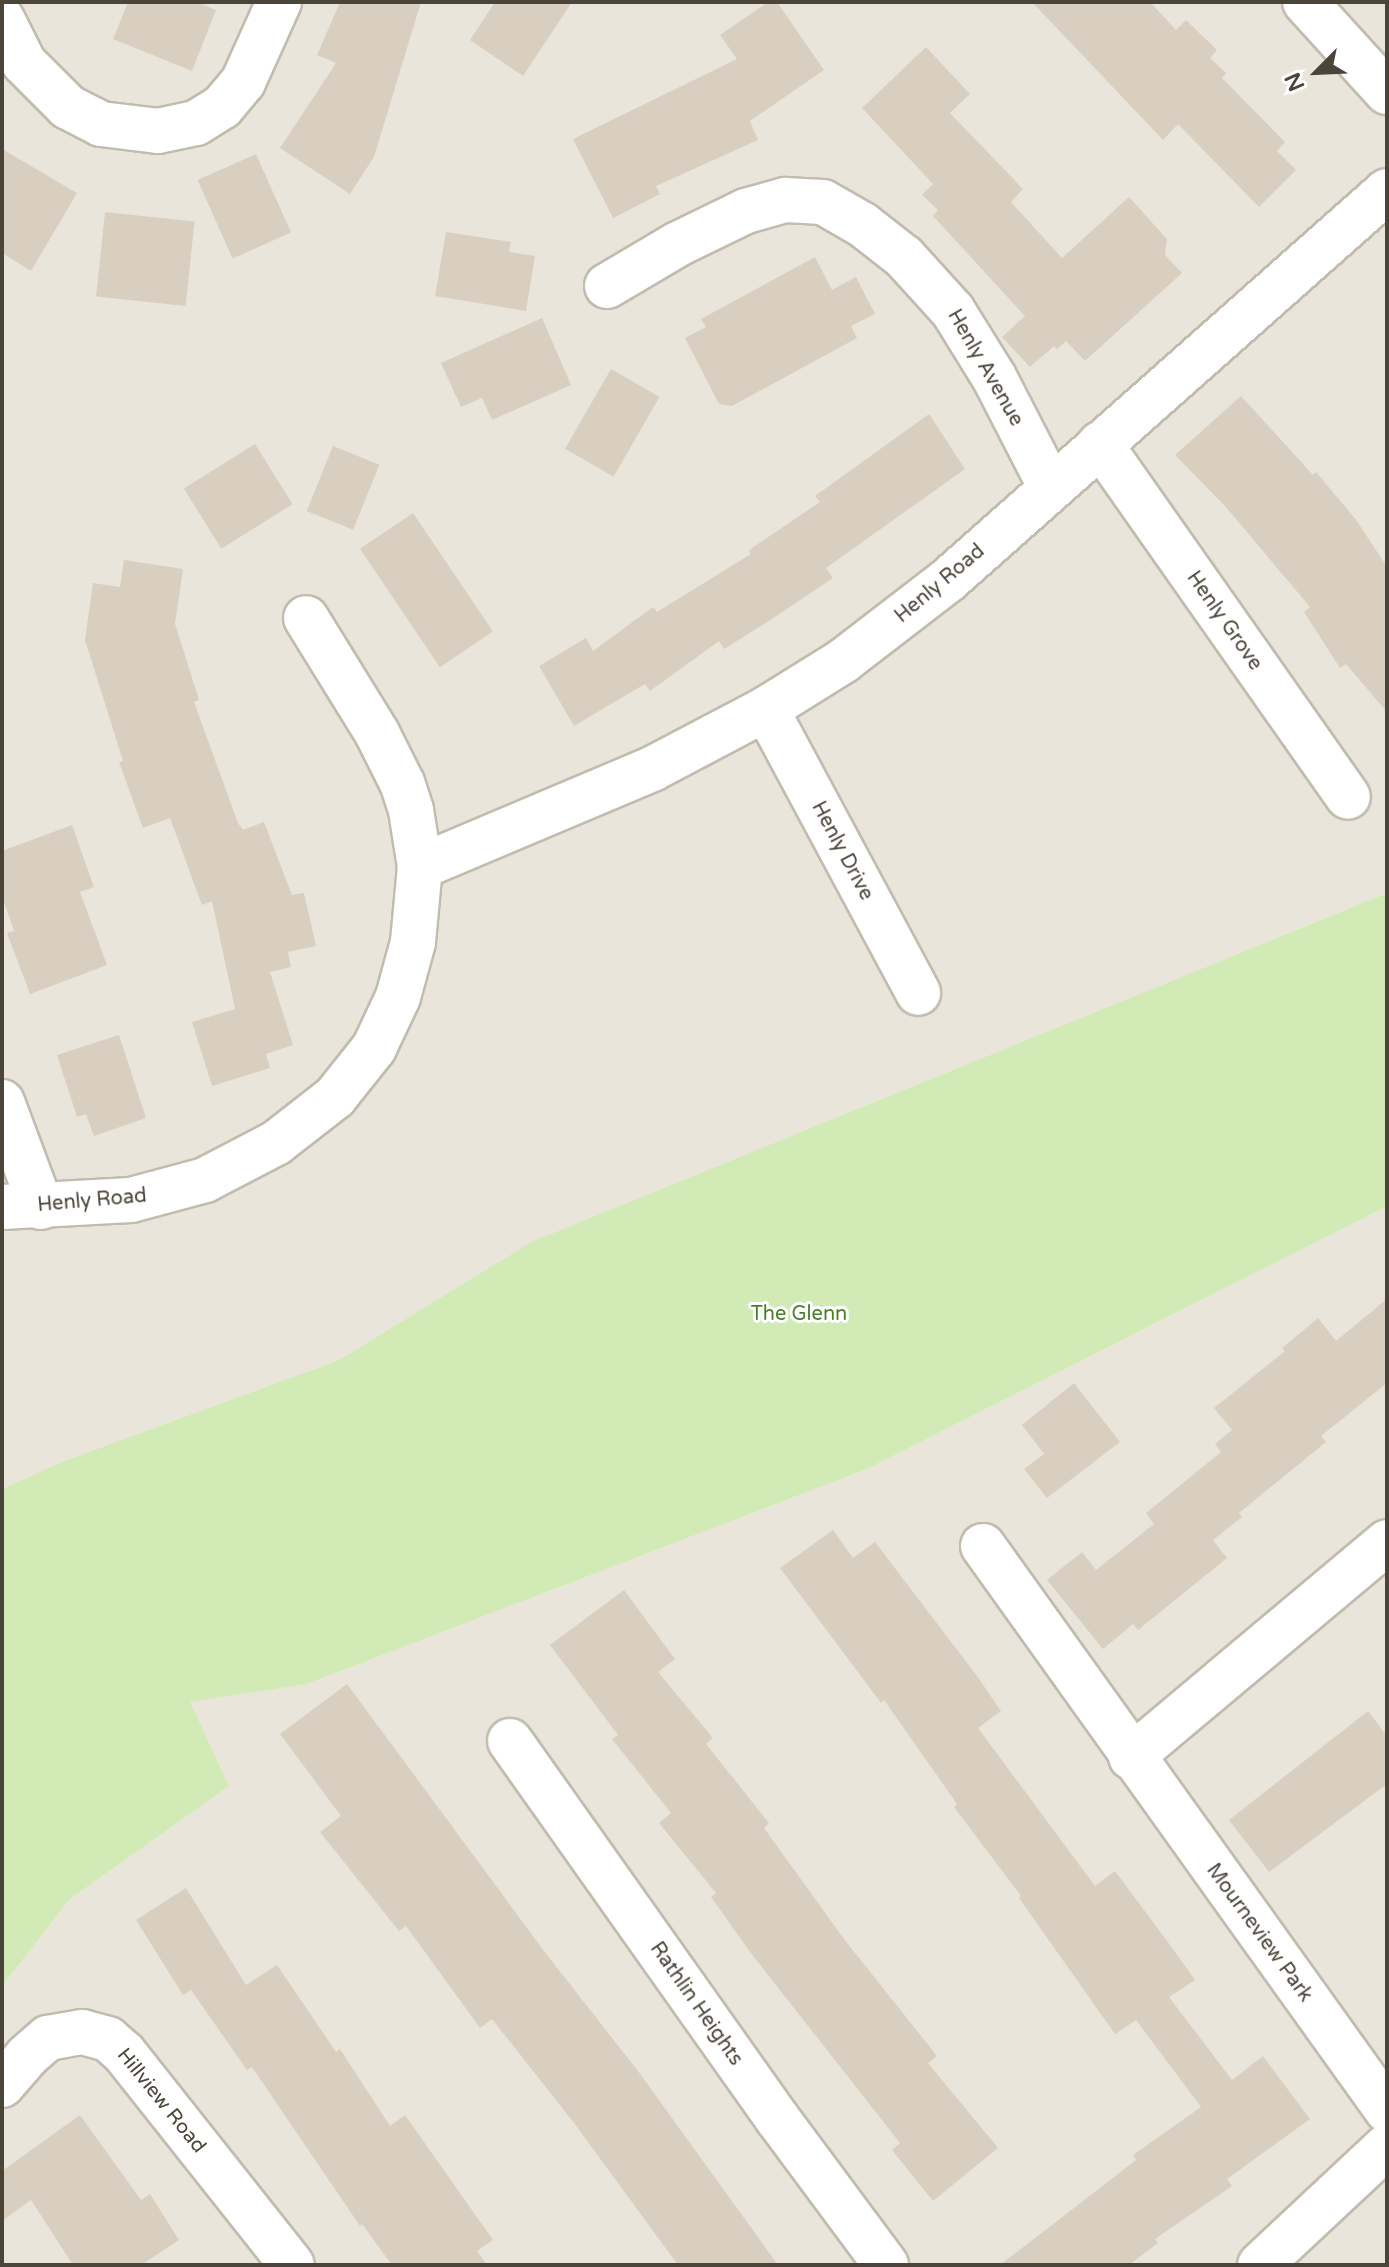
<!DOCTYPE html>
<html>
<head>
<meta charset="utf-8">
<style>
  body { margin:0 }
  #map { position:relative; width:1389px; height:2267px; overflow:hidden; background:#f6f3ec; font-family:"Varela Round",sans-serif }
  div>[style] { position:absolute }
  .residential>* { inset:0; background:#eae5da }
  .green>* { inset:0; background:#d2eab5 }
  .building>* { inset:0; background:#d8cfc1; transform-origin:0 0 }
  .roads { filter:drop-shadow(2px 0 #c2bbae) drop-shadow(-2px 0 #c2bbae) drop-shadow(0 2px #c2bbae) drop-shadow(0 -2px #c2bbae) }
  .street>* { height:44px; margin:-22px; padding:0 22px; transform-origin:22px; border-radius:22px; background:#fff }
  span { translate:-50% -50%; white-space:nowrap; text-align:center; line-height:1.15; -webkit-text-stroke:6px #fff; paint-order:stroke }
  .street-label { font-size:20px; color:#4b4439 }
  .park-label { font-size:20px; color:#4a7f2a }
  .frame { position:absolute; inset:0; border:4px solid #4b4439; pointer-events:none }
  .north { position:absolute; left:1277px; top:32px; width:80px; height:80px; -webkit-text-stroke:6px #fff; paint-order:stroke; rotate:246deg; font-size:22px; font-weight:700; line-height:32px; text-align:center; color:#4b4439 }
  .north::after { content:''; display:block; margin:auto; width:28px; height:36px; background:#4b4439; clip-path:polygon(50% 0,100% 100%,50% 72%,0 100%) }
</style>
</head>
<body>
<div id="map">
  <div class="residential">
    <div style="clip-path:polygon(2px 2px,1387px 2px,1387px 893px,531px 1242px,339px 1360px,64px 1461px,2px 1489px)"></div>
    <div style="clip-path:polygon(1387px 1206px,1387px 2265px,2px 2265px,2px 1986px,70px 1899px,229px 1786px,189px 1702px,307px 1684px,867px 1469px)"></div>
  </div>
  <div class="green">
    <div style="clip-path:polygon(1387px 893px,1387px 1206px,867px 1469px,307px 1684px,190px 1702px,229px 1786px,70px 1899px,2px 1986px,2px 1489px,64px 1461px,339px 1360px,531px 1242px)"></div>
  </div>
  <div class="building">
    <div style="clip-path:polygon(128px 2px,197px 2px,216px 10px,192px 71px,113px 39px)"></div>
    <div style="clip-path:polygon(340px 2px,421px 2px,374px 157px,350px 194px,280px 148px,336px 63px,317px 55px)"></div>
    <div style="clip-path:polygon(495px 2px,572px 2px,523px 76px,470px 40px)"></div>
    <div style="clip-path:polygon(768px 2px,777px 2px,824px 70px,750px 121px,758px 140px,656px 186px,660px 194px,613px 218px,573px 139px,737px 59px,720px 35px)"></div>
    <div style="clip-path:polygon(1032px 2px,1150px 2px,1176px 30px,1186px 20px,1217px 50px,1210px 58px,1226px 73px,1222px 78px,1285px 142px,1277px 151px,1296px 170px,1259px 207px,1178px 124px,1163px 140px)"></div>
    <div style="clip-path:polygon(926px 47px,970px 94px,950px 113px,1023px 189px,1011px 202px,1062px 258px,1129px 197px,1167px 239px,1165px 255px,1182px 273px,1085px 361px,1066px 341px,1057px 349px,1054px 346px,1030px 367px,1002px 337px,1025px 316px,933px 216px,938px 210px,922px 195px,933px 184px,862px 108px)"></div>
    <div style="clip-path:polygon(2px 149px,77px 193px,31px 271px,2px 253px)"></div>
    <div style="left:256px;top:154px;width:86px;height:64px;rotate:66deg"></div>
    <div style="left:105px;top:212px;width:90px;height:85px;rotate:6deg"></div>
    <div style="clip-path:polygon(446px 232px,511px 242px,509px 252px,535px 256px,526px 311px,435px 296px)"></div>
    <div style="clip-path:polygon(815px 257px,832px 290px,856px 277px,875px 314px,851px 326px,857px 338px,732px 406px,719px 404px,685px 338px,706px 327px,701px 319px)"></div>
    <div style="clip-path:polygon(542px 318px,571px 385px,492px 420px,482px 398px,461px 407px,441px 363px)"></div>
    <div style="left:611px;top:369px;width:56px;height:92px;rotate:30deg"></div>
    <div style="clip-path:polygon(1241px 396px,1313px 475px,1316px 472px,1357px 521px,1387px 567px,1387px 712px,1346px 664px,1340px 668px,1304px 612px,1310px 607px,1225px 506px,1175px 455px)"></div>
    <div style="clip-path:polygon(929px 414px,965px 469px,826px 568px,833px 578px,772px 619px,724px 649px,719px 641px,650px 691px,645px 684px,574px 726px,539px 666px,586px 638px,593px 651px,653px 607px,657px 612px,751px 554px,749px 550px,820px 502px,815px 496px)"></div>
    <div style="left:255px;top:444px;width:71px;height:84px;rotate:58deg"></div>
    <div style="left:333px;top:446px;width:50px;height:70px;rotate:22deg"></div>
    <div style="left:413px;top:513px;width:143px;height:64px;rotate:56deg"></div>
    <div style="clip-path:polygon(124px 560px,183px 569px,175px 624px,199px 700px,194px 702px,238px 823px,243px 830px,264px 822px,292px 895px,304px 893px,316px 946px,288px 952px,291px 967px,270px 972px,293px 1045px,266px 1054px,270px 1068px,212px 1086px,192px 1022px,235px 1009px,212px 901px,202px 905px,170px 818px,143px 828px,119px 762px,123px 761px,85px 640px,93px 583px,120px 587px)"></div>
    <div style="clip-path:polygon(72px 825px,94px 887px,80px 892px,107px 965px,30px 994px,7px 933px,14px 931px,2px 896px,2px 851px)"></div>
    <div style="clip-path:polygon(119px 1035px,146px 1118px,94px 1136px,86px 1114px,77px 1117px,57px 1055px)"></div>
    <div style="clip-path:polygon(1387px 1299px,1387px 1383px,1321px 1436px,1326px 1442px,1239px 1513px,1242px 1517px,1213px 1540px,1227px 1558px,1138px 1630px,1133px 1624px,1103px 1649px,1047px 1580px,1082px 1552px,1096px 1570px,1154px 1524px,1146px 1513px,1221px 1452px,1215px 1444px,1232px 1430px,1214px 1408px,1285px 1351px,1282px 1348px,1318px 1318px,1336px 1341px)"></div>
    <div style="clip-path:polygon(1074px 1383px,1120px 1442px,1047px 1498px,1024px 1469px,1044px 1454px,1022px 1425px)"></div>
    <div style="clip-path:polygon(833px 1530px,853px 1558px,875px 1542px,977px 1676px,1001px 1711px,978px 1728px,1095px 1886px,1115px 1871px,1173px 1949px,1195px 1980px,1169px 1997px,1232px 2080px,1263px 2056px,1310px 2119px,1227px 2179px,1232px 2186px,1155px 2239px,1158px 2243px,1129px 2265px,1000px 2265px,1136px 2160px,1133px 2155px,1201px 2107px,1136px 2020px,1115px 2034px,1019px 1898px,1021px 1896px,954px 1807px,957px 1804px,884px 1700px,881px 1703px,780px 1568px)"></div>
    <div style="clip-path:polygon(624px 1590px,675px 1659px,658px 1672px,713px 1738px,706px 1744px,769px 1823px,764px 1828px,844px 1939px,937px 2056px,928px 2063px,998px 2148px,933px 2201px,892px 2150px,900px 2143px,750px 1952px,711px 1897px,716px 1893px,659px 1823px,671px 1813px,612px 1739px,618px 1735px,550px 1645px)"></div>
    <div style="clip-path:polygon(347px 1684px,547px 1955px,638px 2071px,778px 2265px,678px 2265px,574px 2123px,492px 2019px,480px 2028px,406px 1926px,399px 1931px,320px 1832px,341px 1816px,280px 1734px)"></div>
    <div style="clip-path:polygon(1368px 1711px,1387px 1736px,1387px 1784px,1269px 1872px,1229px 1820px)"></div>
    <div style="clip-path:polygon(186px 1888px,246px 1985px,277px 1965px,336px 2052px,340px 2049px,390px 2126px,405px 2115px,493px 2240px,477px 2251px,487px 2265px,392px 2265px,362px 2224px,360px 2226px,252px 2067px,247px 2070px,191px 1990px,183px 1995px,136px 1920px)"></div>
    <div style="clip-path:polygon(80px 2115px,141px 2200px,150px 2194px,179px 2240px,141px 2265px,73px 2265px,31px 2200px,2px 2221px,2px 2171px)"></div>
  </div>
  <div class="roads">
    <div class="street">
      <div style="left:1305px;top:2px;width:122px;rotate:47.7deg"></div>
      <div style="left:2px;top:19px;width:49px;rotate:63.4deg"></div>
      <div style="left:24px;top:63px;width:62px;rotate:45deg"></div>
      <div style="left:68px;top:107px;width:37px;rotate:27deg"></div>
      <div style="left:101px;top:124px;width:57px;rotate:7deg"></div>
      <div style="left:158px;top:131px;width:39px;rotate:-12deg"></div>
      <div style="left:196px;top:123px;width:31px;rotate:-32deg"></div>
      <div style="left:222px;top:107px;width:33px;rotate:-50deg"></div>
      <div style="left:243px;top:82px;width:88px;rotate:-65.8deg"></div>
      <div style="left:607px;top:286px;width:82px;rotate:-30.6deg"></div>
      <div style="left:678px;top:244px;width:76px;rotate:-25.9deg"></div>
      <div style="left:746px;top:211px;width:41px;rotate:-15.8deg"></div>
      <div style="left:785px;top:200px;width:38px;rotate:3deg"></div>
      <div style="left:823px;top:202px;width:46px;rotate:29.9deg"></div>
      <div style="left:863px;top:225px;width:52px;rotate:38deg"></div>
      <div style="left:904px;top:257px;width:73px;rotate:47.8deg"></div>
      <div style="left:953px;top:311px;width:78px;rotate:58.2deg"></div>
      <div style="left:994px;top:377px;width:125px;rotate:62.8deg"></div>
      <div style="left:1100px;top:444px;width:431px;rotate:54.9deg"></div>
      <div style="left:766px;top:709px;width:322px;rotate:61.8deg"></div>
      <div style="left:420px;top:867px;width:252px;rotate:-22.9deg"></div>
      <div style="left:652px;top:769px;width:129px;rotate:-27.8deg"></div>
      <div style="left:766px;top:709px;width:91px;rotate:-31.9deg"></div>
      <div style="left:843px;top:661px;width:131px;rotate:-37.6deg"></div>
      <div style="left:947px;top:581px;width:588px;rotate:-41.55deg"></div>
      <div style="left:2px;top:1102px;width:112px;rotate:69.6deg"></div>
      <div style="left:2px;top:1207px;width:129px;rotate:-3.1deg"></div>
      <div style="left:131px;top:1200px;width:77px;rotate:-15.1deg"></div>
      <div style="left:205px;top:1180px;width:80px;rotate:-27.5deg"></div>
      <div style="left:276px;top:1143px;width:75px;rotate:-37.9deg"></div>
      <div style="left:335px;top:1097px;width:63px;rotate:-51.5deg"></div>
      <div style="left:374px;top:1048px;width:56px;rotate:-64.8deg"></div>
      <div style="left:398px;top:997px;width:57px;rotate:-74.7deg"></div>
      <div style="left:413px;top:942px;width:75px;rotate:-84.7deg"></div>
      <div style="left:420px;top:867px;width:58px;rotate:-99deg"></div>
      <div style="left:411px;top:810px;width:28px;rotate:-108deg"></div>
      <div style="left:402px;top:783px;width:56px;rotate:-116.6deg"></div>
      <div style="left:377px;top:733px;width:135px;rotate:-121.7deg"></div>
      <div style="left:983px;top:1546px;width:694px;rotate:54.39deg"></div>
      <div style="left:510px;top:1741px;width:462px;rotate:54.7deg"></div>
      <div style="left:777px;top:2118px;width:183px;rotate:53.4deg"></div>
      <div style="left:1131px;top:1757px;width:334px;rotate:-40deg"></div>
      <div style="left:2px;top:2085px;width:38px;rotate:-49deg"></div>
      <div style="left:27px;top:2056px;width:28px;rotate:-41deg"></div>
      <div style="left:48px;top:2038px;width:35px;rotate:-10deg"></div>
      <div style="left:82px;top:2032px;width:27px;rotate:15deg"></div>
      <div style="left:108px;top:2039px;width:21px;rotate:41deg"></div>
      <div style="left:124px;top:2053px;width:270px;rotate:51.6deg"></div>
      <div style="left:1260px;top:2265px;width:174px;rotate:-43.1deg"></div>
    </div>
  </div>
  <div class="street-label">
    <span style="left:985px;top:368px;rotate:60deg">Henly Avenue</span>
    <span style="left:940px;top:584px;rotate:-40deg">Henly Road</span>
    <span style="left:1224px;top:621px;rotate:55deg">Henly Grove</span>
    <span style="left:842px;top:851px;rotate:62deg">Henly Drive</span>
    <span style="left:92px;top:1201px;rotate:-5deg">Henly Road</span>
    <span style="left:1259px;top:1933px;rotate:54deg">Mourneview Park</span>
    <span style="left:696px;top:2004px;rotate:55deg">Rathlin Heights</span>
    <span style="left:161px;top:2101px;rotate:51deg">Hillview Road</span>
  </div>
  <div class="park-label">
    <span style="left:799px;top:1314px">The Glenn</span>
  </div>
  <div class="frame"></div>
  <div class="north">N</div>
</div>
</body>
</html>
